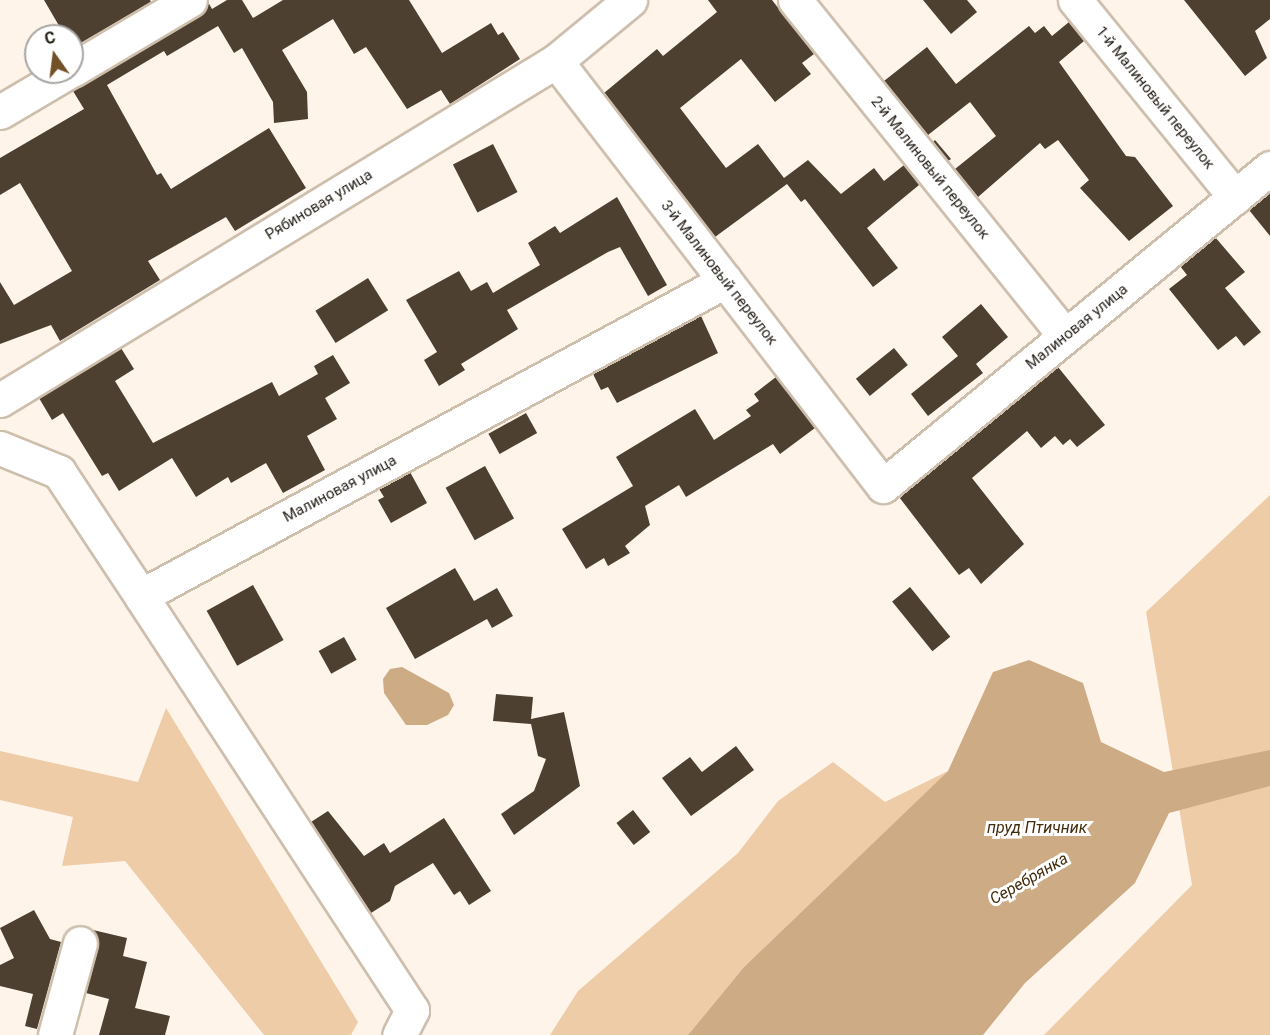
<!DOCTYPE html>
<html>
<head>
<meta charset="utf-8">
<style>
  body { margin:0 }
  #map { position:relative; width:1270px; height:1035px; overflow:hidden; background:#fef4ea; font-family:Roboto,sans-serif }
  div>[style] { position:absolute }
  .green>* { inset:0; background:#edcca7 }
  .water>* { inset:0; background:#cdab85 }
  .building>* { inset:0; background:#4d4031; transform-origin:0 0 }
  .roads { filter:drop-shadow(2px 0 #cebfad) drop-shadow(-2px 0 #cebfad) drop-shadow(0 2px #cebfad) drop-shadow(0 -2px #cebfad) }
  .minor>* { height:33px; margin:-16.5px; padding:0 16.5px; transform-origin:16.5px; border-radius:16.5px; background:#fff }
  span { translate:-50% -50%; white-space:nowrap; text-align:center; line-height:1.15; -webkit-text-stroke:6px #fff; paint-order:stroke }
  .street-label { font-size:15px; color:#262019 }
  .water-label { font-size:16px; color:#432b0c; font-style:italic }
  .north { position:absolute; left:24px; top:24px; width:60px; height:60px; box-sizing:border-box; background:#fff; border:2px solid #a8a6a3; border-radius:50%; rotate:346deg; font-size:16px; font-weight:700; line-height:24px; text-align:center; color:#262019 }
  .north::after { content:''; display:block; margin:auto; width:21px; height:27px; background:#735128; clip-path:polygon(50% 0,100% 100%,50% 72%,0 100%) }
</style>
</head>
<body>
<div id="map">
  <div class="green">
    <div style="clip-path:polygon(1270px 495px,1270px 1035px,1044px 1035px,1192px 885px,1146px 612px)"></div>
    <div style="clip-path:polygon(166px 708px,358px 1022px,351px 1035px,264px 1035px,125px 861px,62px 866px,73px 817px,0 800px,0 751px,138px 782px)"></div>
    <div style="clip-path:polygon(833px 762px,885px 802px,948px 771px,744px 967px,688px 1035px,550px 1035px,578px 991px,738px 853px,778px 801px)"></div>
  </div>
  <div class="water">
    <div style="clip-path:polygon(1029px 660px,1083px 683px,1101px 742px,1164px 772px,1270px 750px,1270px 786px,1169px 813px,1135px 883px,1025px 983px,983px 1035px,688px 1035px,744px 967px,948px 771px,993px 672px)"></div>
    <div style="clip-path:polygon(402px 667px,449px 693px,454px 705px,448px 715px,427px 725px,406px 725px,384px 693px,383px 679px,390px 669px)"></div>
  </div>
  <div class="building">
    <div style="clip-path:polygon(44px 0,150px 0,151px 2px,72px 48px,72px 36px,65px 36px)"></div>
    <div style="clip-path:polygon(227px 0,242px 0,253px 18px,283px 0,409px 0,442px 53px,491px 23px,498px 35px,503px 32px,520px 59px,450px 104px,441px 90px,407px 109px,366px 47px,354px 54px,333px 19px,282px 50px,307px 92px,308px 119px,274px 123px,273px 102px,242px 48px,234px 53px,218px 26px,167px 56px,164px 51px,107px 85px,157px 175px,161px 173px,171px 189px,269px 128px,306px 188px,235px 231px,226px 217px,148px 261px,160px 280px,60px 341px,51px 325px,0 344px,0 282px,14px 305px,72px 271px,20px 183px,0 195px,0 158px,84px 109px,73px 91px,200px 16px,208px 2px,212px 9px)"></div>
    <div style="clip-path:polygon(708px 0,772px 0,814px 54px,802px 63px,811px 74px,775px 102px,741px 59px,680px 108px,726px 168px,758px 144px,784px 178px,808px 160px,841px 194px,874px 168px,884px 181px,904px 165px,919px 185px,867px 228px,898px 268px,873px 287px,805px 199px,801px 202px,787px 184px,715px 237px,604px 93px,657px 49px,663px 56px,717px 12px)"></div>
    <div style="clip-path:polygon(923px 0,967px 0,977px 12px,951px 34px)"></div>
    <div style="clip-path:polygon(1184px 0,1270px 0,1270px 19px,1255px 31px,1267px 58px,1245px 76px)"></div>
    <div style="clip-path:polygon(1069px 22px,1084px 41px,1059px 62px,1126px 156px,1135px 157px,1173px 206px,1129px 241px,1080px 188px,1089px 180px,1058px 140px,1045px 149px,1040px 143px,978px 197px,955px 169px,996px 136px,970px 102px,928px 135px,884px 81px,927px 47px,956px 84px,1029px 26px,1035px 33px,1044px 26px,1052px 36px)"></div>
    <div style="clip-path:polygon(935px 140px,951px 159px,948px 161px,933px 142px)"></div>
    <div style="left:493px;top:144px;width:54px;height:45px;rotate:63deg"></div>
    <div style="clip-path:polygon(1270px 192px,1270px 236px,1249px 210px)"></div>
    <div style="clip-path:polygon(617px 197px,667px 285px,648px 296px,620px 247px,608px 252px,507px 310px,518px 329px,461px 364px,465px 370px,439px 386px,424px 360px,437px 352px,406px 300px,459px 271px,471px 291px,487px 282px,493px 293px,540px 265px,528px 243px,555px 226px,560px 233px)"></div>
    <div style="clip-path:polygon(1215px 237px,1245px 272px,1225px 288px,1261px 332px,1244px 346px,1236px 336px,1218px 350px,1169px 289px,1187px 275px,1180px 266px)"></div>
    <div style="left:368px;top:278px;width:38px;height:62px;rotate:58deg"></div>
    <div style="clip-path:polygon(981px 304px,1008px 337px,976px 364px,983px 373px,928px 416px,911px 394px,958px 356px,942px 337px)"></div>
    <div style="clip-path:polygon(701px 316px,718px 353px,617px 403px,608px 387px,601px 390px,593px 374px)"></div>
    <div style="clip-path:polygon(121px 348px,134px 369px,115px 381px,153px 443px,272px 382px,279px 396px,318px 374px,314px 366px,333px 355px,350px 383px,325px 398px,337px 419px,307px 436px,325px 470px,283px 493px,266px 463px,231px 483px,228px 477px,196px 497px,172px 458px,119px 491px,108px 473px,102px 476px,63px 413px,52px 420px,39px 398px)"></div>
    <div style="left:894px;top:348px;width:22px;height:49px;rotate:51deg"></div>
    <div style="clip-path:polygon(1058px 367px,1105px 425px,1077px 447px,1070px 439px,1063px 445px,1055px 436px,1041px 448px,1027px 431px,972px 478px,1024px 544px,981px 584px,969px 568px,959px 575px,899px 497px)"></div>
    <div style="clip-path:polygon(776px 377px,815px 428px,780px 454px,773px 444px,686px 497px,679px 485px,645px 506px,650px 525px,625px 546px,630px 553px,608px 566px,604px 558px,586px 569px,562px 529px,633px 486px,616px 457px,695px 409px,714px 440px,751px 416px,746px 410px,759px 401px,754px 394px)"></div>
    <div style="left:526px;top:413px;width:23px;height:43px;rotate:61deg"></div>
    <div style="left:485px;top:466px;width:60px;height:45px;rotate:61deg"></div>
    <div style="clip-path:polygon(410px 472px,427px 503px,391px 523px,378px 500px,384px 497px,379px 489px)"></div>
    <div style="clip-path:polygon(455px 568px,474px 601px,497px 588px,513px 616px,492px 628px,487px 619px,415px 659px,386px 608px)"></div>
    <div style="left:253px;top:585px;width:63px;height:53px;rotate:61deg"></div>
    <div style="left:910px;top:587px;width:64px;height:23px;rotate:51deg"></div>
    <div style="left:344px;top:637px;width:26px;height:29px;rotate:61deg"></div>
    <div style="clip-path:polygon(496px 694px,533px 697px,531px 719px,564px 712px,580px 786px,514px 835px,501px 814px,534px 791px,546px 759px,538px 756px,531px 724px,493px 721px)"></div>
    <div style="clip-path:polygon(736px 746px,754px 770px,691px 816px,662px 778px,690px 757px,702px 772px)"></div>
    <div style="left:633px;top:810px;width:28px;height:21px;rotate:52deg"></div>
    <div style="clip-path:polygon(328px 811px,364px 856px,384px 843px,390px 853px,444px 818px,491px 891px,469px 905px,460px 891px,454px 895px,433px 863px,395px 886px,390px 901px,371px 913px,311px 822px)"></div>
    <div style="clip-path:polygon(34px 910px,50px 939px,61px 942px,37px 1029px,25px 1026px,33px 994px,0 986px,0 965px,14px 958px,0 928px)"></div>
    <div style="clip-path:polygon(93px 930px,127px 938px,123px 956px,147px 962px,135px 1008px,170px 1016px,165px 1035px,99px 1035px,109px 999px,86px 993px,98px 947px)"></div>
  </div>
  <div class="roads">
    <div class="minor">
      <div style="left:795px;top:0;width:431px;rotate:51.2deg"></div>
      <div style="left:1075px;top:0;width:254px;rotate:50.9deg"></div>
      <div style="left:556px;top:61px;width:536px;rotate:52.42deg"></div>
      <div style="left:883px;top:486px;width:501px;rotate:-39.41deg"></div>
      <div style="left:72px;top:70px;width:137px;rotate:-30.7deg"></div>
      <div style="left:0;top:112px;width:79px;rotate:-30.5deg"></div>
      <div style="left:0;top:400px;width:651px;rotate:-31.37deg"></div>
      <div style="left:556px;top:61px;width:96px;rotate:-39.5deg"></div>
      <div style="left:0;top:448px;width:64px;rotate:22.1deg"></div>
      <div style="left:59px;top:472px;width:149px;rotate:56.5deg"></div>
      <div style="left:141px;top:596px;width:664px;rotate:-28.34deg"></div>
      <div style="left:141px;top:596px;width:495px;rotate:56.8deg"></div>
      <div style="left:412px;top:1010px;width:28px;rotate:117deg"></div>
      <div style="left:55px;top:1035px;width:95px;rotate:-74.8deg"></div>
    </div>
  </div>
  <div class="street-label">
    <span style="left:1155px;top:98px;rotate:51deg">1-й Малиновый переулок</span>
    <span style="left:930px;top:168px;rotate:51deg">2-й Малиновый переулок</span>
    <span style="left:319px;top:205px;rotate:-31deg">Рябиновая улица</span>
    <span style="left:719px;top:273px;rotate:52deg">3-й Малиновый переулок</span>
    <span style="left:1077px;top:327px;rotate:-39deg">Малиновая улица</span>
    <span style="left:340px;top:489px;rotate:-28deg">Малиновая улица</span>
  </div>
  <div class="water-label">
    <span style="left:1037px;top:828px">пруд Птичник</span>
    <span style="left:1029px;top:879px;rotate:-30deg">Серебрянка</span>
  </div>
  <div class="north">С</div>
</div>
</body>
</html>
